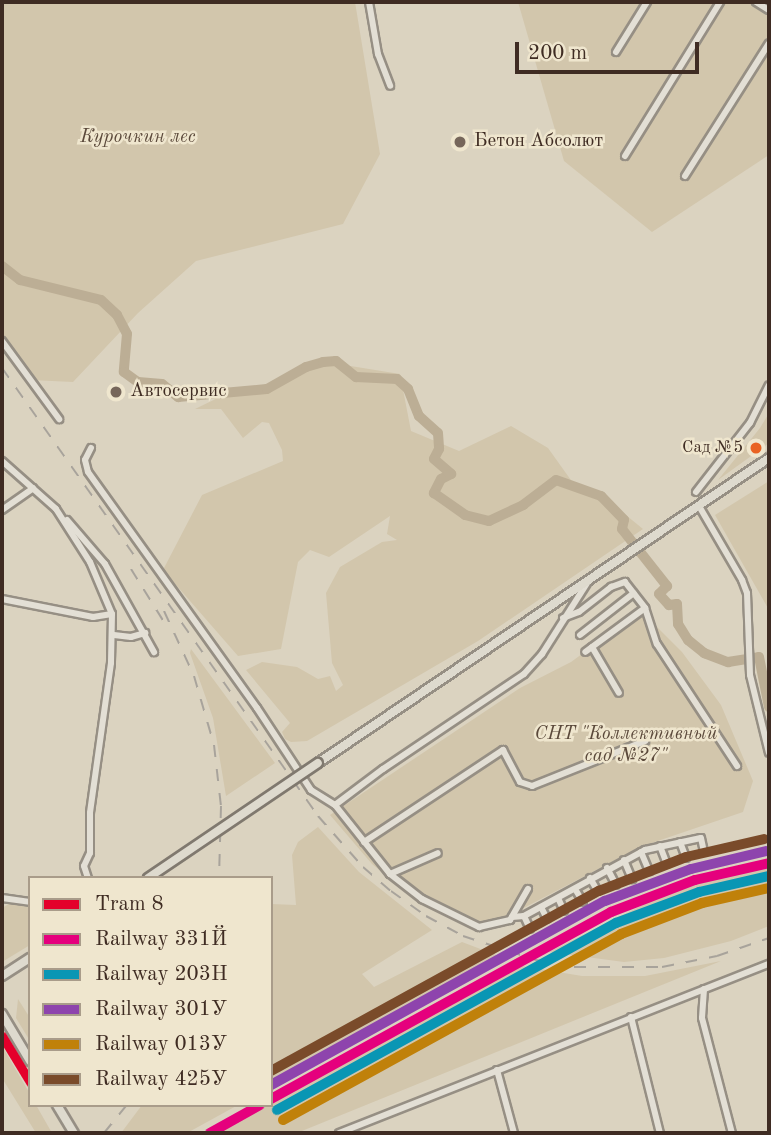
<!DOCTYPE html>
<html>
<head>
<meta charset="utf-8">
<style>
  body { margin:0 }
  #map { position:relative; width:771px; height:1135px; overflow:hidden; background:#dbd3c0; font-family:"Old Standard TT",serif }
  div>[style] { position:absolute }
  .green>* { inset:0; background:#d2c6ac }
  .river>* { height:10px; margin:-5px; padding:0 5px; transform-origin:5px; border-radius:5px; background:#bcae95 }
  .roads { filter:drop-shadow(2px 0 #968f84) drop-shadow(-2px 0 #968f84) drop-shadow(0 2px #968f84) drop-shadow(0 -2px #968f84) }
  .minor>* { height:6px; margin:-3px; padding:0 3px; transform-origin:3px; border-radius:3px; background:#e3dfd5 }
  .major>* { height:8px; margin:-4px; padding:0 4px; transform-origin:4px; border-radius:4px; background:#dedace }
  .rail>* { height:2px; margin-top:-1px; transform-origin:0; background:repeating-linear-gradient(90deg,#a8a39b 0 12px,transparent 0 24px) }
  .bridges { filter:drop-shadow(2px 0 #80796f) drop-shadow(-2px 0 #80796f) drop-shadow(0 2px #80796f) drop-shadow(0 -2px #80796f) }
  .major-bridge>* { height:8px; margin:-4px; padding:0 4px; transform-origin:4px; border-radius:4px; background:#dedace }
  .rail-1>* { height:10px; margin:-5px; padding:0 5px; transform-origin:5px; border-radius:5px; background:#e5007d }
  .rail-2>* { height:10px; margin:-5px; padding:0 5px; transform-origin:5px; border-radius:5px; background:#0996b4 }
  .rail-3>* { height:10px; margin:-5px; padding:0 5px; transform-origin:5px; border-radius:5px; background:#8e44ad }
  .rail-4>* { height:10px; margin:-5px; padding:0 5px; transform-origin:5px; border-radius:5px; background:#c0810a }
  .rail-5>* { height:10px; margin:-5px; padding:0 5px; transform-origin:5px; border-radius:5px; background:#7a4b2a }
  .tram-1>* { height:9px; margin:-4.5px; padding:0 4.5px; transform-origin:4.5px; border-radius:4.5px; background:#e4002b }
  .dots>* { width:19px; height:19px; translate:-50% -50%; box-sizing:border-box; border:4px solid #efe6ce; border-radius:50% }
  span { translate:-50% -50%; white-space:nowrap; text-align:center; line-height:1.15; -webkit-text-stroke:5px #efe6ce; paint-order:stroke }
  .bus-label { font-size:17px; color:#3f2c23 }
  .right { translate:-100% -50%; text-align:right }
  .park-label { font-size:19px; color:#5b493b; font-style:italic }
  .poi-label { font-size:19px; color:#3f2c23 }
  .left { translate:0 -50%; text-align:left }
  .frame { position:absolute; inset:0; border:4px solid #3f2c23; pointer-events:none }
  .legend { position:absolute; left:28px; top:876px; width:245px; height:231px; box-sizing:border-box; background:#efe6ce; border:2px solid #a99c8a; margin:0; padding:9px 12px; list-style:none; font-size:21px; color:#3f2c23 }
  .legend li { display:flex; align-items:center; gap:14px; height:35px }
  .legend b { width:35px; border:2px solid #a99c8a }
  .scale { position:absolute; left:515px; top:42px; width:184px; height:32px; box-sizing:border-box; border:4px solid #3f2c23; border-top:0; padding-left:9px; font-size:21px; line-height:24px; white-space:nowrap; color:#3f2c23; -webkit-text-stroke:5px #efe6ce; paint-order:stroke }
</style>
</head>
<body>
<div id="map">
  <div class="green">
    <div style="clip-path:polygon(2px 2px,355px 2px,380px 154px,343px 224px,196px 261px,138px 313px,73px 382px,31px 380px,2px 338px)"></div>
    <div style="clip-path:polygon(518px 2px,769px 2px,769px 155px,652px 232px,564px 161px)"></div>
    <div style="clip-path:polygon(332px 363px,400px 374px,411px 431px,459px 451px,511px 426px,548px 448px,573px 483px,599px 493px,643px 529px,478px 641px,307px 741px,291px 742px,285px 739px,282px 732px,290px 723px,246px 670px,262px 662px,297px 667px,318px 679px,330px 676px,336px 691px,343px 685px,332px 663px,326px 593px,340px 567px,382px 542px,397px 540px,387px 534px,390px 516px,329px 557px,310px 550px,298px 562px,281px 649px,238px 656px,163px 570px,202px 495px,283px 461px,282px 450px,269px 423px,262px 422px,243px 438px,221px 409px,195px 409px,228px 393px,277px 389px,287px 374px)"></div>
    <div style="clip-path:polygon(769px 413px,769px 443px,718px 480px,760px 428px)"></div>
    <div style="clip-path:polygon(769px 481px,769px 610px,715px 515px)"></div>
    <div style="clip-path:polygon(641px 611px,682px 652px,721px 705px,753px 781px,743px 812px,640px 847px,480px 931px,417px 901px,372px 864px,330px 815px,520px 688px,571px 662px)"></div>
    <div style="clip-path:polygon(191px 649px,275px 763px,226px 796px,213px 718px,190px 653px)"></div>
    <div style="clip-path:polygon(318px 827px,359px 872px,432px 930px,362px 974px,374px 987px,462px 942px,499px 956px,271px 1087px,271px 904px,296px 905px,292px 855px,298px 842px)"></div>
    <div style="clip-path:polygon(769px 868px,769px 926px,731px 941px,664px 958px,624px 962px,549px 952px,669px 892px,730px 875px)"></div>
    <div style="clip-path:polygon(9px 904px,30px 907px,30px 945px,2px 962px,2px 908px)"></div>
    <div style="clip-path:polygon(721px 961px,297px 1133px,218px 1133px,522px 966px,582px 976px,645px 976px)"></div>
    <div style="clip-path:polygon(18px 999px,30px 1018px,30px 1041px,16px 1018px)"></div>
    <div style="clip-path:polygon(2px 1046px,30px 1094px,30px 1105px,36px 1105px,52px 1133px,36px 1133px,2px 1078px)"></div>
    <div style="clip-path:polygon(142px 1105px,238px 1105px,187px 1133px,121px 1133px)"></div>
  </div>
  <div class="river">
    <div style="left:2px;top:266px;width:23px;rotate:38deg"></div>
    <div style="left:20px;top:280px;width:83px;rotate:13.9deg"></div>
    <div style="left:101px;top:300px;width:22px;rotate:43deg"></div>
    <div style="left:117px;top:315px;width:21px;rotate:62deg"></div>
    <div style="left:127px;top:334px;width:38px;rotate:95deg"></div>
    <div style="left:124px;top:372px;width:17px;rotate:36deg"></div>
    <div style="left:138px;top:382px;width:24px;rotate:5deg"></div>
    <div style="left:162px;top:384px;width:21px;rotate:39deg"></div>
    <div style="left:178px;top:397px;width:89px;rotate:-5.1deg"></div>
    <div style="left:267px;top:389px;width:45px;rotate:-29.4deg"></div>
    <div style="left:306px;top:367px;width:18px;rotate:-16deg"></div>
    <div style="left:323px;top:362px;width:13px;rotate:-4deg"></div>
    <div style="left:336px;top:361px;width:26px;rotate:39deg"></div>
    <div style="left:356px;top:377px;width:41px;rotate:2.8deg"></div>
    <div style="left:397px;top:379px;width:15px;rotate:42deg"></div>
    <div style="left:408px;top:389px;width:29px;rotate:68deg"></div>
    <div style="left:419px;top:416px;width:25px;rotate:42deg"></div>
    <div style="left:438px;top:433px;width:16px;rotate:86deg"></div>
    <div style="left:439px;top:449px;width:11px;rotate:117deg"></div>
    <div style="left:434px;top:459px;width:23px;rotate:41deg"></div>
    <div style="left:451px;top:474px;width:11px;rotate:153deg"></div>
    <div style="left:441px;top:479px;width:16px;rotate:117deg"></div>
    <div style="left:434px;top:493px;width:38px;rotate:35deg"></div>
    <div style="left:465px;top:515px;width:25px;rotate:14deg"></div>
    <div style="left:489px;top:521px;width:38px;rotate:-25deg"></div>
    <div style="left:523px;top:505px;width:41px;rotate:-37.1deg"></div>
    <div style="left:556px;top:480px;width:48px;rotate:19.6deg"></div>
    <div style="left:601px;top:496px;width:33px;rotate:46deg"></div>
    <div style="left:624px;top:520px;width:9px;rotate:103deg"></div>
    <div style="left:622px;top:529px;width:73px;rotate:51.7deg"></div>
    <div style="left:667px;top:586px;width:11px;rotate:135deg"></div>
    <div style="left:659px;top:594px;width:15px;rotate:48deg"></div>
    <div style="left:669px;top:605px;width:8px;rotate:-7deg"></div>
    <div style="left:677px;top:604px;width:20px;rotate:87deg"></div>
    <div style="left:678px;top:624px;width:19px;rotate:58deg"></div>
    <div style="left:688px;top:640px;width:21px;rotate:39deg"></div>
    <div style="left:704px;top:653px;width:26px;rotate:21deg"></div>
    <div style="left:728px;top:662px;width:31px;rotate:-9deg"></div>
    <div style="left:759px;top:657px;width:51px;rotate:78.7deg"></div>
  </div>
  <div class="roads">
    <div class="minor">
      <div style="left:369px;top:2px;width:53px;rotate:80.2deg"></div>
      <div style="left:378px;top:54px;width:34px;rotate:69deg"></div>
      <div style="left:756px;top:2px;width:15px;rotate:32deg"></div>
      <div style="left:616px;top:52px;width:59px;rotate:-58.2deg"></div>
      <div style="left:625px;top:156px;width:181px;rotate:-58.3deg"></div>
      <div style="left:685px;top:176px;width:157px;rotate:-57.7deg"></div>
      <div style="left:2px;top:341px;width:97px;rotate:53.8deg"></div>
      <div style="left:91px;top:448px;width:13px;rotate:117deg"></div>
      <div style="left:85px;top:460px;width:12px;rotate:76deg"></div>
      <div style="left:88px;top:472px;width:290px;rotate:54.4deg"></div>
      <div style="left:257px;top:708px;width:98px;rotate:56.6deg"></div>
      <div style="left:311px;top:790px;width:28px;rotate:32deg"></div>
      <div style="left:335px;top:805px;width:88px;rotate:51.4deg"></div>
      <div style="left:390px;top:874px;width:52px;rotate:-23.6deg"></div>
      <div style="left:2px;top:461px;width:72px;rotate:41.6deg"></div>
      <div style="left:56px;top:509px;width:63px;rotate:57.3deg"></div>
      <div style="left:90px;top:562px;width:56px;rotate:67.1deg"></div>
      <div style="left:112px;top:614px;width:49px;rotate:91.2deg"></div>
      <div style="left:111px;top:663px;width:151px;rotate:98deg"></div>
      <div style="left:90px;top:813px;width:40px;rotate:90deg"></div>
      <div style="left:90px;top:853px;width:14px;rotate:115deg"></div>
      <div style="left:84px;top:866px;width:13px;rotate:72deg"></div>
      <div style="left:696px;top:492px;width:88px;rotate:-52deg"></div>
      <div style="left:750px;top:423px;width:42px;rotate:-63.4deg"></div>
      <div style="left:699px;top:506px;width:86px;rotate:59.8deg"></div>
      <div style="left:742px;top:580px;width:14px;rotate:69deg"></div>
      <div style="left:747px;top:593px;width:82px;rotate:87.9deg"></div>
      <div style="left:750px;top:675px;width:80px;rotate:76.3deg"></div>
      <div style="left:2px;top:510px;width:38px;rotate:-35deg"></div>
      <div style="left:67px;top:520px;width:58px;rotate:49.2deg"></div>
      <div style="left:105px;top:564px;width:101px;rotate:60.9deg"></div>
      <div style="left:2px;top:599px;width:93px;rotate:11.2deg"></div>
      <div style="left:93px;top:617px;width:19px;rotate:-9deg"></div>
      <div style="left:645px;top:608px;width:38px;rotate:72deg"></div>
      <div style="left:657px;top:644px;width:146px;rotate:56.7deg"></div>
      <div style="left:563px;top:618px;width:17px;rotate:-21deg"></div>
      <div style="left:579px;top:612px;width:41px;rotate:-38deg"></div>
      <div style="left:611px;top:587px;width:15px;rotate:-20deg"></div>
      <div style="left:625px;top:582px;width:33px;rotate:52deg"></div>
      <div style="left:645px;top:608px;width:74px;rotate:143.7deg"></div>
      <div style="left:114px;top:635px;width:17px;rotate:7deg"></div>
      <div style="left:131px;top:637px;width:15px;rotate:-16deg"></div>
      <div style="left:580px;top:635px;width:68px;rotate:-37.9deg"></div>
      <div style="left:592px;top:647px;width:53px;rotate:59.6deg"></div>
      <div style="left:335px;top:805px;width:60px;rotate:-36.9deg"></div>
      <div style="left:383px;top:769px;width:170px;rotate:-34deg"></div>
      <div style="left:524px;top:674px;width:27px;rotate:-48deg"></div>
      <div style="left:542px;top:654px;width:84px;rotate:-57.6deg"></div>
      <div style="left:364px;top:842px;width:167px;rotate:-33.5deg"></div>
      <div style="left:503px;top:750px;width:36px;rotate:62deg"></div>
      <div style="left:520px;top:782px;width:13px;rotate:18deg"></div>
      <div style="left:532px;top:786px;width:122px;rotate:-21.7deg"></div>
      <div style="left:680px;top:842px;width:17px;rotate:69deg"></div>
      <div style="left:660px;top:846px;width:19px;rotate:69deg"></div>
      <div style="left:641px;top:852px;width:21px;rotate:67deg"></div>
      <div style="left:624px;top:860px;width:21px;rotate:67deg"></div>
      <div style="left:607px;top:868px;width:19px;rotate:62deg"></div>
      <div style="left:390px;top:874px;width:41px;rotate:38deg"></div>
      <div style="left:422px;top:899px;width:64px;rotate:26.2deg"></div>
      <div style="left:479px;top:927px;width:32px;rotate:-13deg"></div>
      <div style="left:510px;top:920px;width:36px;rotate:-60deg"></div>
      <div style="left:590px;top:878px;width:14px;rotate:60deg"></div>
      <div style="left:575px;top:889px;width:15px;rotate:58deg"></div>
      <div style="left:2px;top:898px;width:28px;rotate:8deg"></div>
      <div style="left:558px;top:898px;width:14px;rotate:65deg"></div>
      <div style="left:541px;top:907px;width:13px;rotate:63deg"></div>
      <div style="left:524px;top:916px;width:14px;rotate:65deg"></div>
      <div style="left:512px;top:917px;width:12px;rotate:-5deg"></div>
      <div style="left:524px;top:916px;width:138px;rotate:-28.6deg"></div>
      <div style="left:645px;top:850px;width:57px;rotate:-12.1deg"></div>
      <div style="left:701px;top:838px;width:14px;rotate:78deg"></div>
      <div style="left:704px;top:989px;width:29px;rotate:94deg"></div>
      <div style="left:702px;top:1018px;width:119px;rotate:75.4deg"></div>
      <div style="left:631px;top:1017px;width:120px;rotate:76deg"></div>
      <div style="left:497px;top:1070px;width:65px;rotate:74.9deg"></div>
      <div style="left:339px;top:1133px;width:462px;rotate:-21.5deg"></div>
    </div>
    <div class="major">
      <div style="left:318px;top:763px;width:544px;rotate:-34.07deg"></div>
      <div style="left:2px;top:976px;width:33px;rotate:-33deg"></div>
      <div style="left:2px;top:1014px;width:55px;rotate:59.2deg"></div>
      <div style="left:57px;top:1105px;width:33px;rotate:59deg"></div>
    </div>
  </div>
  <div class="rail">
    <div style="left:2px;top:368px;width:548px;rotate:54.8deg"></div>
    <div style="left:318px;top:816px;width:68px;rotate:48.6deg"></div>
    <div style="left:363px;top:867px;width:37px;rotate:41deg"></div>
    <div style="left:391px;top:891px;width:43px;rotate:35.5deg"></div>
    <div style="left:426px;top:916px;width:42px;rotate:28.4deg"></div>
    <div style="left:463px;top:936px;width:77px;rotate:18.2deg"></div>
    <div style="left:536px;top:960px;width:39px;rotate:10deg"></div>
    <div style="left:574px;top:967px;width:88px"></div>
    <div style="left:662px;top:967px;width:56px;rotate:-11.3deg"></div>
    <div style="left:717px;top:956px;width:55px;rotate:-19.1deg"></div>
    <div style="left:131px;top:569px;width:62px;rotate:58.1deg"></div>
    <div style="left:164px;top:611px;width:72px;rotate:65.2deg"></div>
    <div style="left:194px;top:676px;width:72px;rotate:73.8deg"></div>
    <div style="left:214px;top:745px;width:61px;rotate:83.5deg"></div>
    <div style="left:221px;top:806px;width:72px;rotate:91.6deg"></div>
    <div style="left:104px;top:1133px;width:36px;rotate:-51deg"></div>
  </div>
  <div class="bridges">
    <div class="major-bridge">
      <div style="left:148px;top:878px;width:205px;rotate:-34.1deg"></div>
    </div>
  </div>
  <div class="rail-1">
    <div style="left:271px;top:1099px;width:388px;rotate:-28.8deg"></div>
    <div style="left:611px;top:912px;width:90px;rotate:-20.9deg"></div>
    <div style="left:695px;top:880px;width:76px;rotate:-12.9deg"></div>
    <div style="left:210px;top:1133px;width:57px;rotate:-29.2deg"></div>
  </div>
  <div class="rail-2">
    <div style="left:277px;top:1110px;width:387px;rotate:-28.9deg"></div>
    <div style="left:616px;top:923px;width:89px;rotate:-20.5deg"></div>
    <div style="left:699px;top:892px;width:72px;rotate:-12.9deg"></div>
  </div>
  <div class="rail-3">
    <div style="left:271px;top:1085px;width:381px;rotate:-28.9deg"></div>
    <div style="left:605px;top:901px;width:92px;rotate:-20.4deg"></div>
    <div style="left:691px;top:869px;width:77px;rotate:-13.5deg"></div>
  </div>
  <div class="rail-4">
    <div style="left:283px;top:1120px;width:386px;rotate:-28.8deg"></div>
    <div style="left:621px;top:934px;width:87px;rotate:-20.9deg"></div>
    <div style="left:702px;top:903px;width:69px;rotate:-12.6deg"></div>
  </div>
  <div class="rail-5">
    <div style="left:271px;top:1071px;width:374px;rotate:-28.8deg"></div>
    <div style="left:599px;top:891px;width:93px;rotate:-21.3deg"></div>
    <div style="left:686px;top:857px;width:80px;rotate:-13deg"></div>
  </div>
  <div class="tram-1">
    <div style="left:2px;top:1036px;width:54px;rotate:58.7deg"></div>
  </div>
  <div class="dots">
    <div style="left:460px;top:142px;background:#76665a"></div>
    <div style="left:116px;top:392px;background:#76665a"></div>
    <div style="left:756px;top:448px;background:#e96222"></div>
  </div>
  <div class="bus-label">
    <span class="right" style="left:743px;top:448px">Сад №5</span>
  </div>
  <div class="park-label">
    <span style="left:138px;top:138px">Курочкин лес</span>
    <span style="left:626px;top:746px">СНТ "Коллективный<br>сад №27"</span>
  </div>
  <div class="poi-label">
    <span class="left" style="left:474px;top:142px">Бетон Абсолют</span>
    <span class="left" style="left:130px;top:392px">Автосервис</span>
  </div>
  <div class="frame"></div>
  <ul class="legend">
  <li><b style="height:9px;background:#e4002b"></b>Tram 8</li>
  <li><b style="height:9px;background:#e5007d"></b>Railway 331Й</li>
  <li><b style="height:9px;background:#0996b4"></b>Railway 203Н</li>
  <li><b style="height:9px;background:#8e44ad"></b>Railway 301У</li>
  <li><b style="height:9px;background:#c0810a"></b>Railway 013У</li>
  <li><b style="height:9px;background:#7a4b2a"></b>Railway 425У</li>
  </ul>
  <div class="scale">200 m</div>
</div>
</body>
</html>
